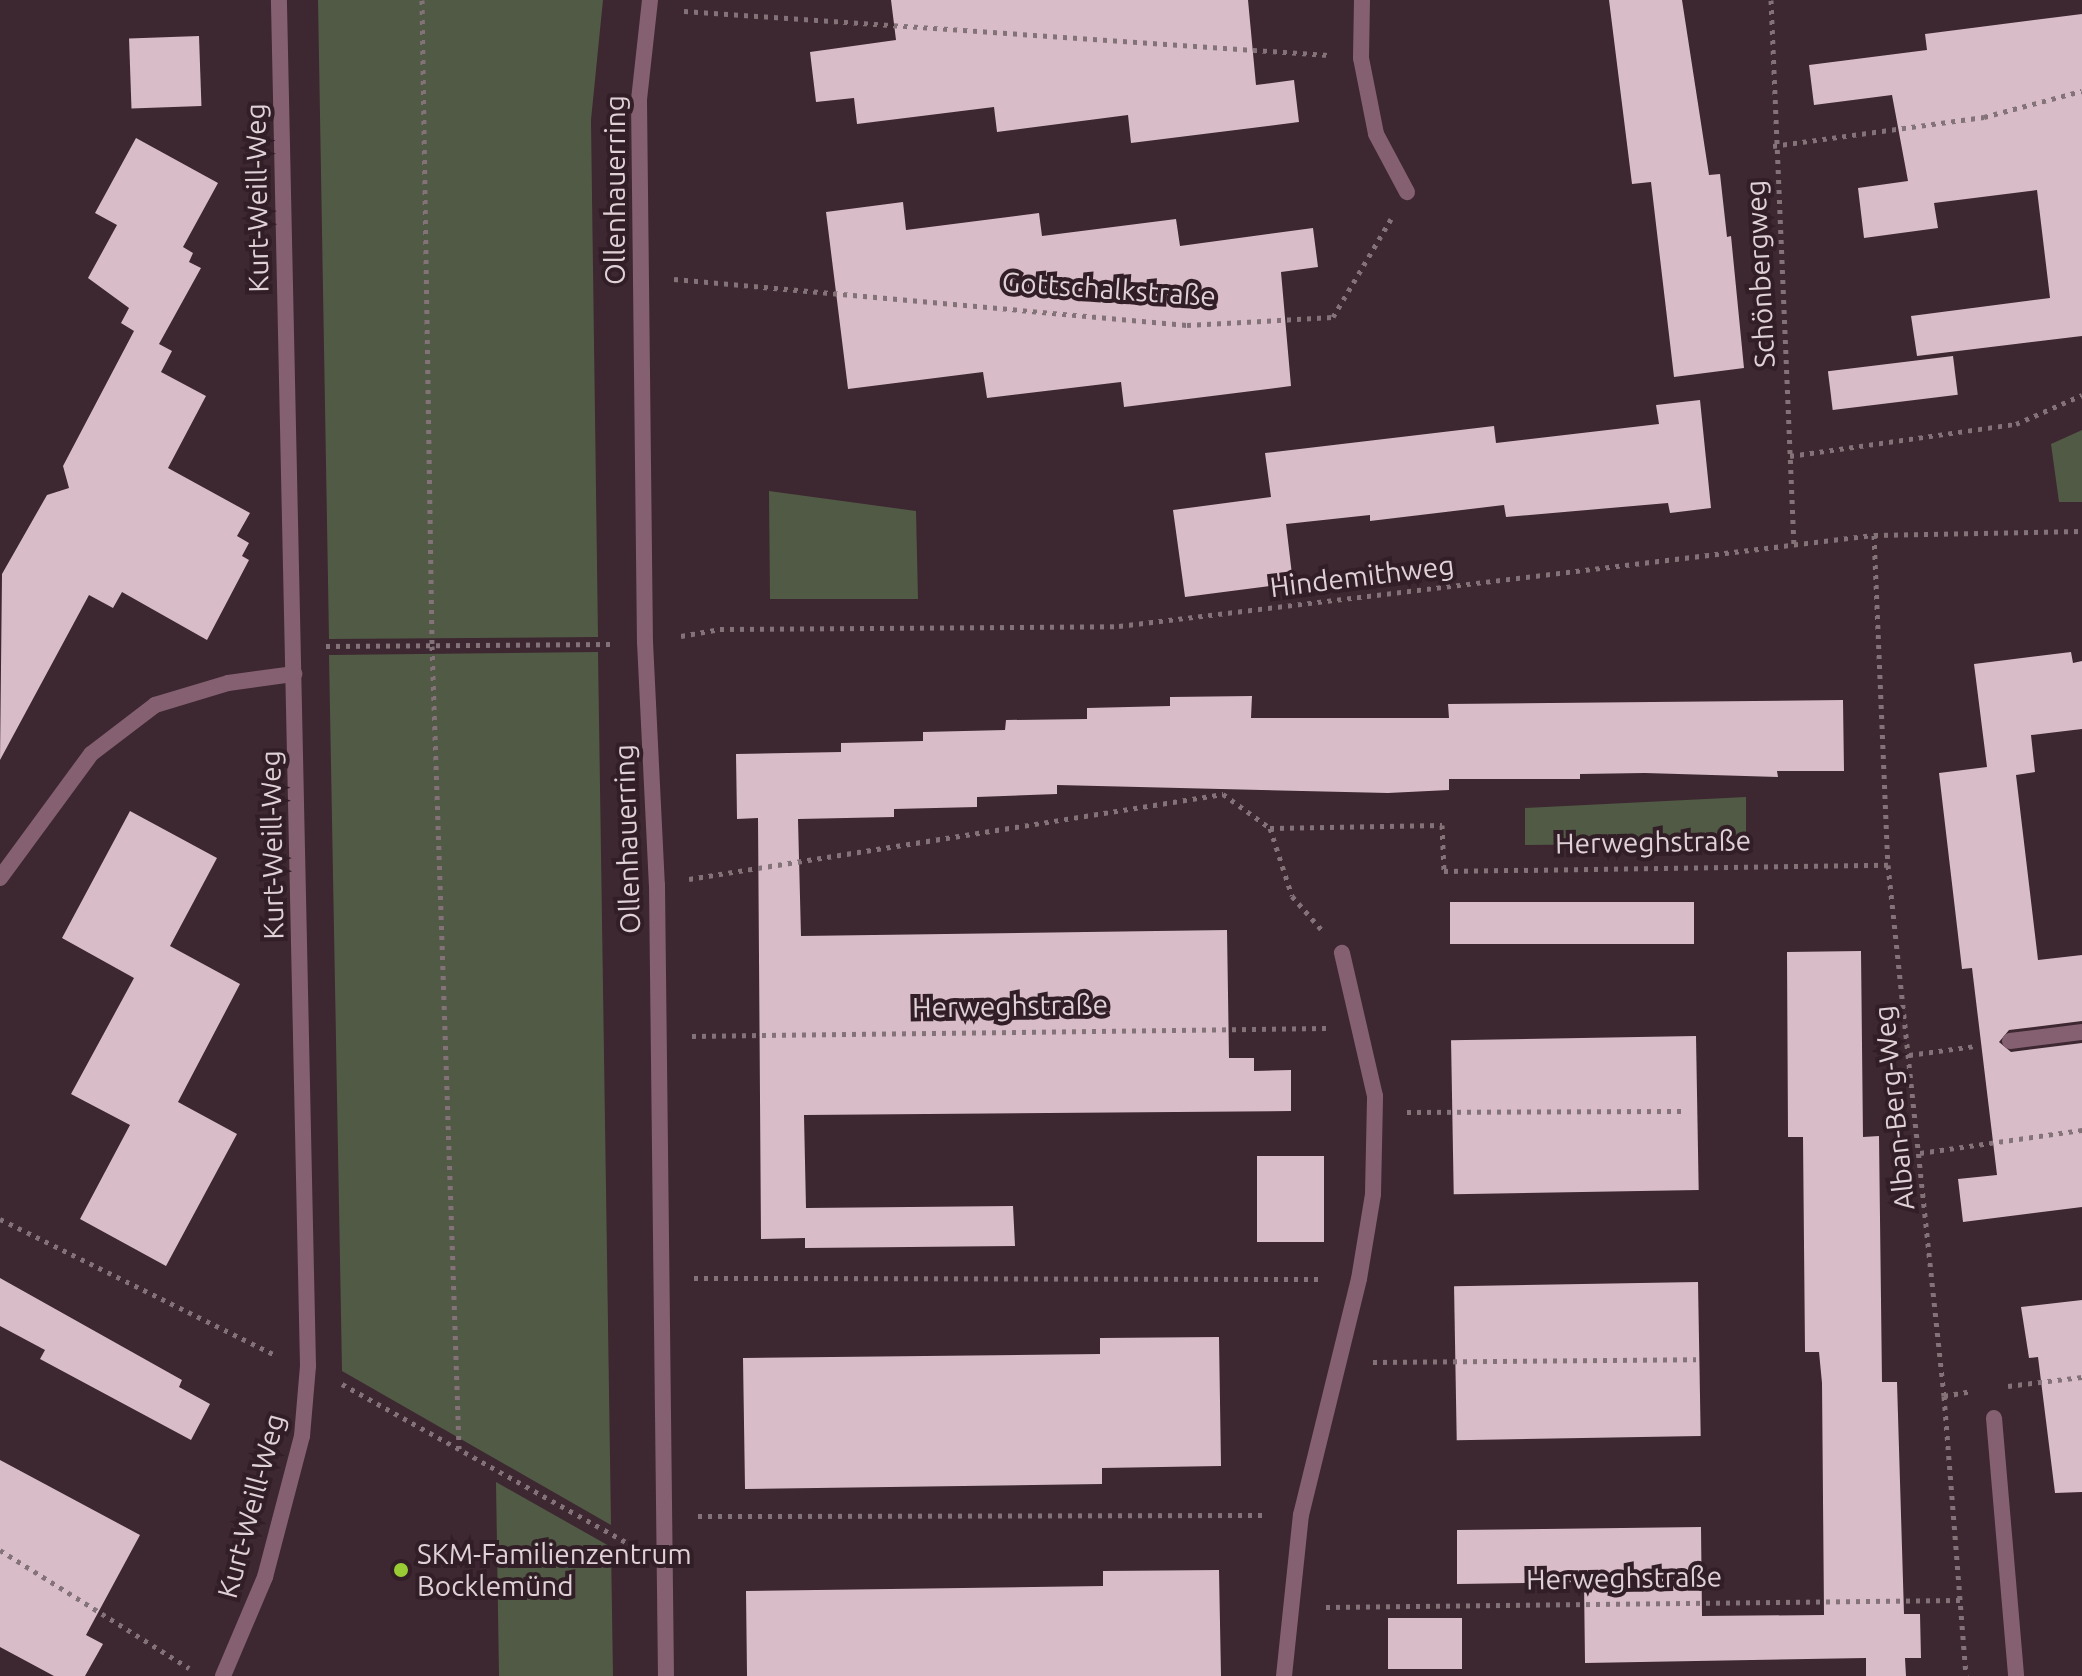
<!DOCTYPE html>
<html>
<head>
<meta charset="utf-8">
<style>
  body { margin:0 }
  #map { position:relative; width:2082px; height:1676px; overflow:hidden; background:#3d2731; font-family:Ubuntu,sans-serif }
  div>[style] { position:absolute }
  .green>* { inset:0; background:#515a45 }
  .building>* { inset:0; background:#d8bcc8; transform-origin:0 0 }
  .path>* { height:5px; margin-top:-2.5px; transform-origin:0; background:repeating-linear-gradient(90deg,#847279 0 4px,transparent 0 10px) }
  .lane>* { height:16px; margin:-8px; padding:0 8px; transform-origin:8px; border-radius:8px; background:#846070 }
  .street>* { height:16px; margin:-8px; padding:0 8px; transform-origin:8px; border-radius:8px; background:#846070 }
  .dots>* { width:22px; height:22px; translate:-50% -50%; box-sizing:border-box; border:4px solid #321e27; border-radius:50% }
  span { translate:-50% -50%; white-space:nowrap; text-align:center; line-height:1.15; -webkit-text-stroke:8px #321e27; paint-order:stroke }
  .street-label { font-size:28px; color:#dfd1d6 }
  .poi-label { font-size:28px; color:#dfd1d6 }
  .left { translate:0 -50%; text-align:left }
</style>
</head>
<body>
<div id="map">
  <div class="green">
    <div style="clip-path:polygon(318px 0,603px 0,591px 120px,598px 637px,329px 639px)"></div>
    <div style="clip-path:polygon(2082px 430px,2082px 502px,2059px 502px,2051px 444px)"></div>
    <div style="clip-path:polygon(769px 491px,916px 511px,918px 599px,770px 599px)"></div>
    <div style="clip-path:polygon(598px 652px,611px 1525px,342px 1371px,329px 655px)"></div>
    <div style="clip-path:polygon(1746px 797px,1746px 843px,1525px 845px,1525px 808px)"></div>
    <div style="clip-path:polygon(496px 1482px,611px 1547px,613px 1676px,499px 1676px)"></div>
  </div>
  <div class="building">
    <div style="clip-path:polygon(891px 0,1248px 0,1256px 85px,1294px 80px,1299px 122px,1131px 143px,1128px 115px,997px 132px,994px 107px,857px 124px,854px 98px,816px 102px,810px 52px,896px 40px)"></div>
    <div style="clip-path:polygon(1609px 0,1682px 0,1709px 175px,1720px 174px,1727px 237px,1731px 236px,1744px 368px,1674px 377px,1651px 182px,1632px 184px)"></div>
    <div style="clip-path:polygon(2082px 14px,2082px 336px,1917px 356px,1911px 316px,2050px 298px,2037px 190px,1934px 203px,1938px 228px,1864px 238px,1858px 188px,1908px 181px,1892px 95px,1814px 105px,1809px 65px,1927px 50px,1925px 34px)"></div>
    <div style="left:199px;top:36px;width:70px;height:70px;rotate:88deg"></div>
    <div style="clip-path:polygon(136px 138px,218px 183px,183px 247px,193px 253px,189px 262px,201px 268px,159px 344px,172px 351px,161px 372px,206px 396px,168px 468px,250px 513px,237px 536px,249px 543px,242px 556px,249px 560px,207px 640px,122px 592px,113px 608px,89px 595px,0 760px,2px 574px,47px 495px,69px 488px,63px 466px,134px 331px,121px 323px,129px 308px,88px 278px,117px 225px,95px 213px)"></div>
    <div style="clip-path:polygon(903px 202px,906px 230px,1039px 213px,1042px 236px,1176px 219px,1180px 246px,1313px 228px,1318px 267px,1281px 272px,1291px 386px,1124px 407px,1121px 382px,987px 398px,983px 372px,848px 389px,826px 212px)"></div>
    <div style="left:1953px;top:356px;width:39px;height:126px;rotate:83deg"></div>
    <div style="clip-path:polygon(1700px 400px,1711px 508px,1670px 513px,1668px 503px,1506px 517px,1504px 505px,1370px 521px,1370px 515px,1286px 524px,1293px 583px,1185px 597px,1173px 510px,1271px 497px,1265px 453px,1494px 426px,1496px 443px,1659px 424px,1656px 405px)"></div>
    <div style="clip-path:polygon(2071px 652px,2073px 663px,2082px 661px,2082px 729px,2031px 735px,2035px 772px,2016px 775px,2038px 960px,2082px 955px,2082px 1021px,2009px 1030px,1999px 1042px,2011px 1052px,2082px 1043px,2082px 1207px,1963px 1222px,1958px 1179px,1997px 1175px,1972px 968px,1962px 969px,1939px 773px,1987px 767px,1974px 664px)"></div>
    <div style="clip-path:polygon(1252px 696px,1251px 718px,1449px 718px,1448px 704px,1843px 700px,1844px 771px,1777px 771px,1778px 777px,1645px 773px,1580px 774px,1580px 779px,1449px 779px,1449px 790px,1388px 793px,1057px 785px,1057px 794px,977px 797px,977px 807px,894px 809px,894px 817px,798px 819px,801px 936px,1227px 930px,1229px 1058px,1254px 1058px,1254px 1071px,1291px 1070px,1291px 1111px,804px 1115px,806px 1208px,1013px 1206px,1015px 1246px,805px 1248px,805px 1238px,761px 1239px,758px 818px,737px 819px,736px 754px,841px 752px,841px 743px,923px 741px,923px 732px,1005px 730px,1006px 720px,1087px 719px,1087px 708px,1170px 706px,1170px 697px)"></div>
    <div style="clip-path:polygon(130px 811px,217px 858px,170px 946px,240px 984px,178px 1102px,237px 1134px,166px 1266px,80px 1219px,130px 1125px,71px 1094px,134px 978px,62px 938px)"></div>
    <div style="left:1694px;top:902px;width:42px;height:244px;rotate:90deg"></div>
    <div style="clip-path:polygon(1861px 951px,1863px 1137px,1879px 1136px,1882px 1382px,1897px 1382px,1904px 1614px,1920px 1614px,1921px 1658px,1905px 1658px,1906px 1676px,1866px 1676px,1866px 1658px,1585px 1663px,1584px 1582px,1457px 1584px,1457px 1530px,1701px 1527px,1702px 1616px,1824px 1615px,1822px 1383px,1819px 1352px,1805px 1352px,1803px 1137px,1788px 1137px,1787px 952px)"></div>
    <div style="left:1696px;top:1036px;width:154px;height:245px;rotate:89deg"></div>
    <div style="left:1257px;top:1156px;width:67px;height:86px"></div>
    <div style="clip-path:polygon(0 1278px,182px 1380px,179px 1387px,210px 1404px,191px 1440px,40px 1359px,45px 1350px,0 1326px)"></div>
    <div style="left:1698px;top:1282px;width:154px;height:244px;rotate:89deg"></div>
    <div style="clip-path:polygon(2082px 1300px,2082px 1492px,2055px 1493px,2038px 1357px,2029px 1358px,2021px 1307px)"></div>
    <div style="clip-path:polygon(1219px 1337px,1221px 1466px,1102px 1468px,1102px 1484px,745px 1489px,743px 1358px,1100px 1354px,1100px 1338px)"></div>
    <div style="clip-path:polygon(0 1460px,140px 1535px,86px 1635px,103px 1644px,85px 1676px,54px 1676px,0 1647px)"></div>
    <div style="clip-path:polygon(1219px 1570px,1221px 1676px,747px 1676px,746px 1591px,1103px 1586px,1103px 1571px)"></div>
    <div style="left:1462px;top:1618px;width:51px;height:74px;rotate:90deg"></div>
  </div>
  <div class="path">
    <div style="left:422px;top:0;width:646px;rotate:89.11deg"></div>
    <div style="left:432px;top:646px;width:803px;rotate:88.07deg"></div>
    <div style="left:1771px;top:0;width:546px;rotate:87.59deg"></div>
    <div style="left:684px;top:11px;width:646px;rotate:3.91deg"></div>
    <div style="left:1773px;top:146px;width:213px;rotate:-7.8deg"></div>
    <div style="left:1984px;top:117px;width:101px;rotate:-14.9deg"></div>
    <div style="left:674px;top:279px;width:515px;rotate:5.12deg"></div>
    <div style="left:1187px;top:325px;width:146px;rotate:-3.1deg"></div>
    <div style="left:1333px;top:317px;width:114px;rotate:-59.4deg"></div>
    <div style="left:1790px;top:456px;width:228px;rotate:-8.1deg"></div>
    <div style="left:2016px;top:424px;width:72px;rotate:-23.7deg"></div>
    <div style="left:1874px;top:535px;width:330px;rotate:87.6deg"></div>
    <div style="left:1888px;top:865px;width:534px;rotate:83.98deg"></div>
    <div style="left:1944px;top:1396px;width:281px;rotate:85.5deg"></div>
    <div style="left:681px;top:636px;width:40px;rotate:-10deg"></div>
    <div style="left:720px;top:629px;width:399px;rotate:-0.4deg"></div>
    <div style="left:1119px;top:626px;width:760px;rotate:-6.87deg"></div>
    <div style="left:1874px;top:535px;width:208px;rotate:-1.1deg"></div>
    <div style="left:326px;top:646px;width:286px;rotate:-0.4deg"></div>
    <div style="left:1270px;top:828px;width:172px;rotate:-1deg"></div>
    <div style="left:1442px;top:825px;width:46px;rotate:87.5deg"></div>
    <div style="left:1444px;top:871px;width:444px;rotate:-0.8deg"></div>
    <div style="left:689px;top:879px;width:541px;rotate:-9.04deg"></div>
    <div style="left:1223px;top:794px;width:58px;rotate:35.9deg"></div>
    <div style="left:1270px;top:828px;width:71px;rotate:72.1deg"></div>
    <div style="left:1292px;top:896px;width:44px;rotate:48.7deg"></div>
    <div style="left:692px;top:1036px;width:634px;rotate:-0.72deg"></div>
    <div style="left:1909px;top:1055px;width:68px;rotate:-7.7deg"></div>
    <div style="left:1407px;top:1112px;width:276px;rotate:-0.2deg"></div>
    <div style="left:1920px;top:1153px;width:164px;rotate:-8.1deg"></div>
    <div style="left:0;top:1219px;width:307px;rotate:26.3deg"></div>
    <div style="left:694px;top:1278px;width:630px;rotate:0.09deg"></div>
    <div style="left:1373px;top:1362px;width:323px;rotate:-0.5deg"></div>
    <div style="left:342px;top:1384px;width:331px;rotate:29.1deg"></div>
    <div style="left:2008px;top:1386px;width:75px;rotate:-6.9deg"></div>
    <div style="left:1944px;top:1396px;width:27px;rotate:-10deg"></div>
    <div style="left:698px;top:1516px;width:570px;rotate:-0.1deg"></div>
    <div style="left:0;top:1550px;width:223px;rotate:32deg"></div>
    <div style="left:1326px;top:1607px;width:634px;rotate:-0.63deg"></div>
  </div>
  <div class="lane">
    <div style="left:2010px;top:1041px;width:73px;rotate:-7.1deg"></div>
    <div style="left:1994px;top:1418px;width:259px;rotate:85.1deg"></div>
  </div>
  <div class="street">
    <div style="left:650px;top:0;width:101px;rotate:96.3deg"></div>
    <div style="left:639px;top:100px;width:542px;rotate:89.37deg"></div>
    <div style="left:645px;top:642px;width:243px;rotate:87.2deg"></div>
    <div style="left:657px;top:885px;width:791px;rotate:89.35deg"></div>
    <div style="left:1362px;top:0;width:58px;rotate:91deg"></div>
    <div style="left:1361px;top:58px;width:77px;rotate:78.8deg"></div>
    <div style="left:1376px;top:134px;width:66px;rotate:61.9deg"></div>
    <div style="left:0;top:878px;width:154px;rotate:-53.7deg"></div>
    <div style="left:91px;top:754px;width:81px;rotate:-37.4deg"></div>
    <div style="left:155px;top:705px;width:76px;rotate:-16.8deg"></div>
    <div style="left:228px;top:683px;width:67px;rotate:-7.8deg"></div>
    <div style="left:223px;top:1676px;width:108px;rotate:-67deg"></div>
    <div style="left:265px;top:1577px;width:146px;rotate:-75.3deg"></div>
    <div style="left:302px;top:1436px;width:70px;rotate:-85.1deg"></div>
    <div style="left:308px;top:1366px;width:1366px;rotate:-91.22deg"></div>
    <div style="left:1284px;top:1676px;width:162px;rotate:-84deg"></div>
    <div style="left:1301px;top:1515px;width:243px;rotate:-76.2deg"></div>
    <div style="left:1359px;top:1279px;width:86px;rotate:-80.6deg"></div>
    <div style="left:1373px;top:1194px;width:98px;rotate:-88.8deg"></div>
    <div style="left:1375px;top:1096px;width:147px;rotate:-103deg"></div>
  </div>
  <div class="dots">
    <div style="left:401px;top:1570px;background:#99cb35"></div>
  </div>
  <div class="street-label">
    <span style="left:615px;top:190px;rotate:-90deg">Ollenhauerring</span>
    <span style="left:257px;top:198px;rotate:-91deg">Kurt-Weill-Weg</span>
    <span style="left:1760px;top:274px;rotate:-93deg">Schönbergweg</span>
    <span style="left:1109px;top:289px;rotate:4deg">Gottschalkstraße</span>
    <span style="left:1362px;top:576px;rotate:-7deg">Hindemithweg</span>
    <span style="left:627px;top:839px;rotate:-92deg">Ollenhauerring</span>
    <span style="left:1653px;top:842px;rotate:-1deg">Herweghstraße</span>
    <span style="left:272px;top:845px;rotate:-91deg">Kurt-Weill-Weg</span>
    <span style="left:1010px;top:1006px;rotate:-1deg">Herweghstraße</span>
    <span style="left:1894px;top:1108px;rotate:-96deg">Alban-Berg-Weg</span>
    <span style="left:251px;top:1506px;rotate:-75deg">Kurt-Weill-Weg</span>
    <span style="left:1624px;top:1578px;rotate:-1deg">Herweghstraße</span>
  </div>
  <div class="poi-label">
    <span class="left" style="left:417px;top:1570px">SKM-Familienzentrum<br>Bocklemünd</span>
  </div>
</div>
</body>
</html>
